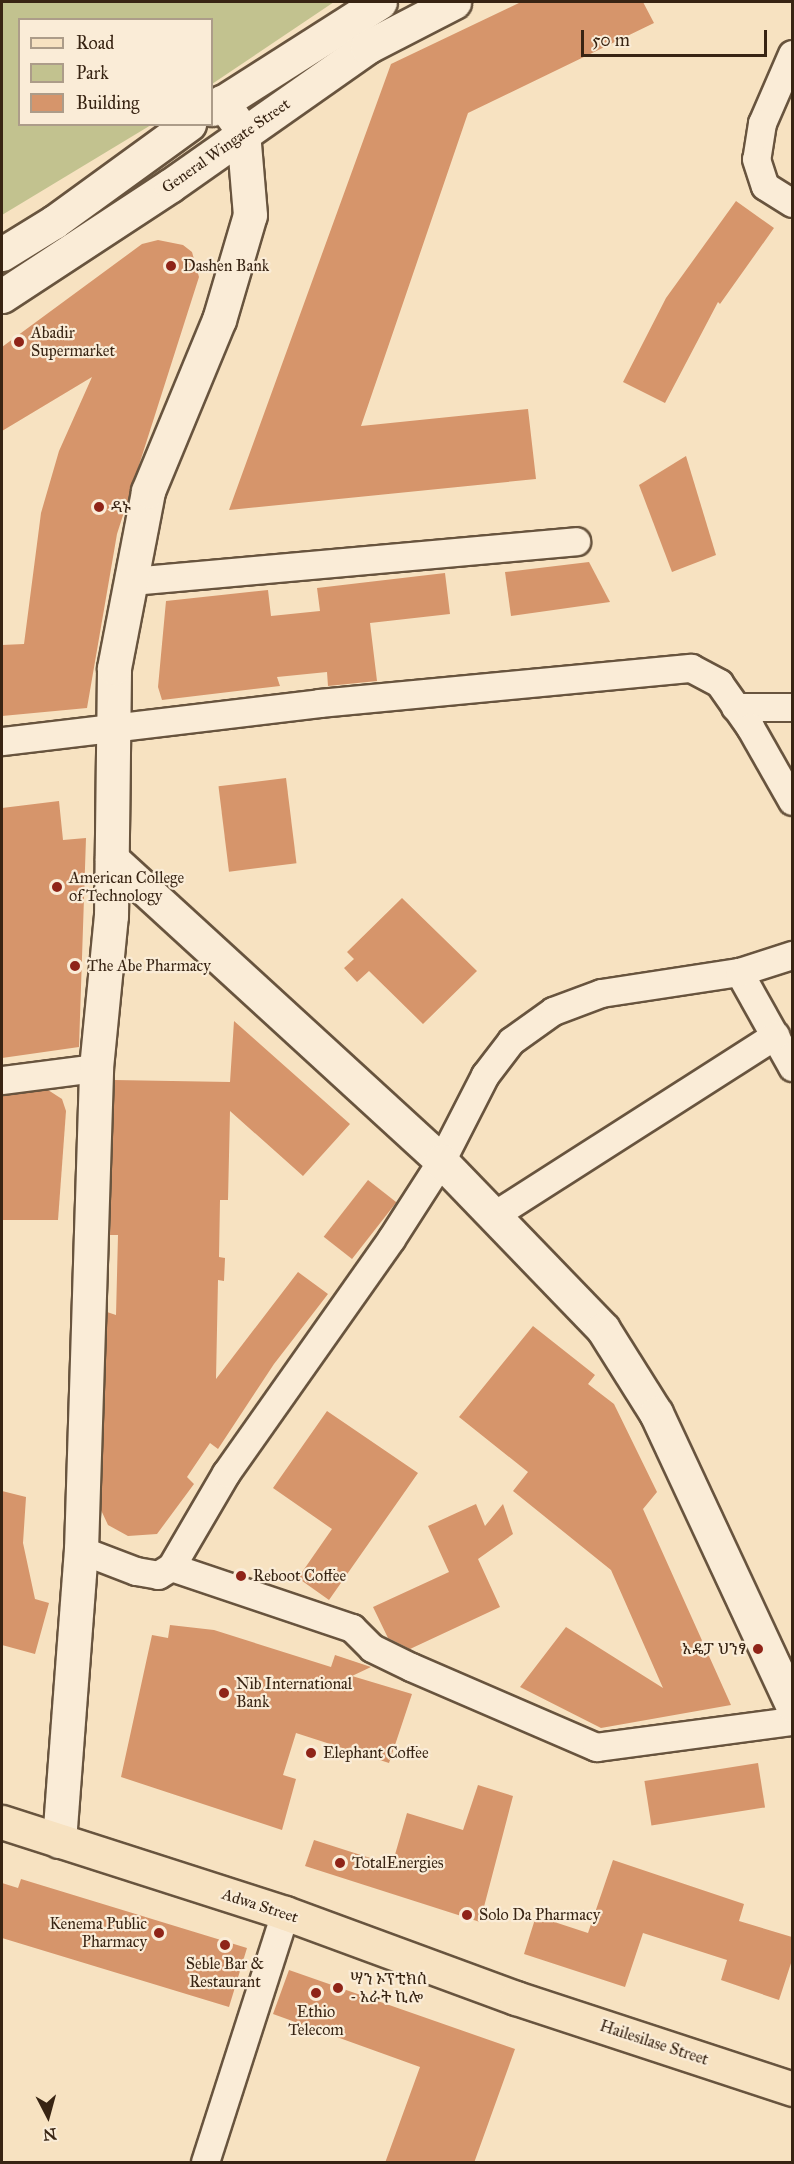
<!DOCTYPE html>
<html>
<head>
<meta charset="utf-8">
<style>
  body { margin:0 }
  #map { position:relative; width:794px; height:2164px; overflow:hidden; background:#f7e2c1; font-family:"IM FELL Great Primer","Noto Serif Ethiopic",serif }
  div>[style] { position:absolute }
  .green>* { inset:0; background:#c2c28f }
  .building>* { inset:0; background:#d6956b; transform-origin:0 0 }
  .roads { filter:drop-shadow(2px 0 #68543e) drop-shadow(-2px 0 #68543e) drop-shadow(0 2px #68543e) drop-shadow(0 -2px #68543e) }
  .street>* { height:27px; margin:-13.5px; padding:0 13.5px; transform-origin:13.5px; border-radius:13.5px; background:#faecd7 }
  .secondary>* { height:33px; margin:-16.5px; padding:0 16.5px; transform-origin:16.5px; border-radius:16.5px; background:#faecd7 }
  .primary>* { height:33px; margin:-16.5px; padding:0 16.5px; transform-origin:16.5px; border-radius:16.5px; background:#f7e2c1 }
  .dots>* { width:16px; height:16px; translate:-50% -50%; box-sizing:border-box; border:3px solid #faecd7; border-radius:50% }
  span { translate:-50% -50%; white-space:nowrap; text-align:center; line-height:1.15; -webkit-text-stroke:4.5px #faecd7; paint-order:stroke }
  .street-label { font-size:16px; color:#382413 }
  .poi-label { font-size:16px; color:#382413 }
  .left { translate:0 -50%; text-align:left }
  .right { translate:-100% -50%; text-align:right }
  .frame { position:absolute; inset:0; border:3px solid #382413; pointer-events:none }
  .legend { position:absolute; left:18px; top:18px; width:195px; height:108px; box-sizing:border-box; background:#faecd7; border:2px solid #ac9c89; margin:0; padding:8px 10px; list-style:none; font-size:18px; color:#382413 }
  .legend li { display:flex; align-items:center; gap:12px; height:30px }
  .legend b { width:30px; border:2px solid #ac9c89 }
  .north { position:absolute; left:18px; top:2086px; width:60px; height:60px; -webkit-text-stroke:4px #faecd7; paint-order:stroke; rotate:174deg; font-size:16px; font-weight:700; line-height:24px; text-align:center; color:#382413 }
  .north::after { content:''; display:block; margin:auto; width:21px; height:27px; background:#382413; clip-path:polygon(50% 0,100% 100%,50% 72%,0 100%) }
  .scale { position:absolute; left:581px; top:30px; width:186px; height:27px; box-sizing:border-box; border:3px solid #382413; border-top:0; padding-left:8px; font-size:18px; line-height:21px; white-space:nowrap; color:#382413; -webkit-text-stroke:4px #faecd7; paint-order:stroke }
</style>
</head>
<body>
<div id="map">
  <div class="green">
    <div style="clip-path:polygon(2px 2px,334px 2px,212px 84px,212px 20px,20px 20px,20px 124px,151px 125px,2px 215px)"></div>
  </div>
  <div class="building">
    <div style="clip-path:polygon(521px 2px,643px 2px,654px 23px,468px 113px,361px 426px,528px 409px,536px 479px,229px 510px,391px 64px)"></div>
    <div style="clip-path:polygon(736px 201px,774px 228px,720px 304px,718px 302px,665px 403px,623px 382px,666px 298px)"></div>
    <div style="clip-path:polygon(158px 240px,183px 245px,192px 252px,199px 277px,117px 534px,87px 708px,2px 716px,2px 645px,24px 644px,41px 513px,59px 451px,92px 377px,2px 431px,2px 347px,142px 244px)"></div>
    <div style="clip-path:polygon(686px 456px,716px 555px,672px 572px,639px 485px)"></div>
    <div style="clip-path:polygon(589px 562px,610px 602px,511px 616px,505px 572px)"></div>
    <div style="clip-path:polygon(445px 573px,450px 614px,370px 623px,377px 681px,328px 686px,327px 672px,277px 677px,280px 686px,162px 700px,158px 687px,166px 601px,268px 590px,271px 616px,320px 611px,317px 588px)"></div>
    <div style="left:286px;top:778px;width:86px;height:68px;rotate:83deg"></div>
    <div style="clip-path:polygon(59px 801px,63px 840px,86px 838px,79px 1047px,2px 1058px,2px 808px)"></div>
    <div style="clip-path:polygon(402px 898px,477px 971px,423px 1024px,369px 971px,357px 982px,344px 968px,354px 959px,347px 952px)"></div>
    <div style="clip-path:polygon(234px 1021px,350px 1124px,303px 1176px,230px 1111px,228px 1200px,220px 1200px,219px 1257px,225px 1258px,224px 1281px,218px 1280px,216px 1379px,298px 1272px,328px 1294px,274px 1364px,218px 1449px,210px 1443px,187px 1477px,194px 1484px,157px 1534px,128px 1536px,108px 1525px,101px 1510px,107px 1312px,116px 1315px,118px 1235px,110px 1235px,114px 1080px,230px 1082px)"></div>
    <div style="clip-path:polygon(48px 1090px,62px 1099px,66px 1111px,58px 1220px,2px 1220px,2px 1095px)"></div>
    <div style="left:368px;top:1180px;width:36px;height:72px;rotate:38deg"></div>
    <div style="clip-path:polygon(533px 1326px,595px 1375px,588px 1384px,614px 1404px,657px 1492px,643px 1509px,731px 1705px,601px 1728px,520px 1687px,566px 1627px,663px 1688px,611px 1570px,513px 1491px,528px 1472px,459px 1417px)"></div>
    <div style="clip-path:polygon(327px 1411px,418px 1473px,329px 1600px,298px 1578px,332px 1529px,273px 1488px)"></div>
    <div style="clip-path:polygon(2px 1491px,26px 1497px,23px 1543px,35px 1599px,49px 1603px,35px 1654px,2px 1645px)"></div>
    <div style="clip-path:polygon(476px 1504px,485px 1526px,503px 1504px,513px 1534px,478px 1559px,500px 1607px,410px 1649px,388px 1638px,373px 1607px,449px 1572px,428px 1526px)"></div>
    <div style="clip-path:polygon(170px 1625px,214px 1630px,331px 1667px,335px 1655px,371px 1667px,352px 1676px,412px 1694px,389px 1763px,296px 1733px,283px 1775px,296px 1779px,282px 1830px,121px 1777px,152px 1635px,168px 1638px)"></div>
    <div style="left:758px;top:1763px;width:45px;height:115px;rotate:81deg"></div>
    <div style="clip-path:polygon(478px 1785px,513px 1796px,480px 1922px,305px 1866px,314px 1840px,392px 1865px,407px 1813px,463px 1830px)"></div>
    <div style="clip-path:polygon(613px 1860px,744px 1904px,739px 1921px,792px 1937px,792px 1960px,779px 2000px,721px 1980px,727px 1960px,643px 1933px,625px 1987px,524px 1954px,536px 1916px,588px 1933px)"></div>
    <div style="clip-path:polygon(21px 1879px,247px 1948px,229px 2007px,2px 1938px,2px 1883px,18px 1888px)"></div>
    <div style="clip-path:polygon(289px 1970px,515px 2049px,474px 2163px,385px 2163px,420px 2067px,273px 2014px)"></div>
  </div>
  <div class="roads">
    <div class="street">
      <div style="left:792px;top:54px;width:75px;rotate:113.5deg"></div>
      <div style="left:762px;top:123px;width:36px;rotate:99deg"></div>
      <div style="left:756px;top:159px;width:28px;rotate:72deg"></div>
      <div style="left:765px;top:186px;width:32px;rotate:32deg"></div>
      <div style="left:131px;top:581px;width:447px;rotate:-5.1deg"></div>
      <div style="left:735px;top:707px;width:57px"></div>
      <div style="left:2px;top:741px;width:319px;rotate:-6.8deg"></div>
      <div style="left:319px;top:703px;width:374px;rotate:-5.4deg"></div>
      <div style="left:691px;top:668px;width:32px;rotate:28deg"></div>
      <div style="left:719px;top:683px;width:54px;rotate:54.8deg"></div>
      <div style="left:750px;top:727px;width:85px;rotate:60.4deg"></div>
      <div style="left:739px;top:972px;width:109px;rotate:60.8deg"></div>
      <div style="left:2px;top:1080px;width:95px;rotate:-7.3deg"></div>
      <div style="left:494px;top:1215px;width:334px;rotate:-32.6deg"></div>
      <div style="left:81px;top:1550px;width:59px;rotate:20.9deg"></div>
      <div style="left:136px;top:1571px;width:22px;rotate:10deg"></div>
      <div style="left:158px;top:1575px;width:15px;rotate:-32deg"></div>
      <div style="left:171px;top:1567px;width:109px;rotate:-59.7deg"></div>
      <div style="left:226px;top:1473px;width:286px;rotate:-54.8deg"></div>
      <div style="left:391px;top:1239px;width:93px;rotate:-57.3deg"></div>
      <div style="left:441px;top:1161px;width:97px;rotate:-62.9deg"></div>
      <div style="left:485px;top:1075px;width:43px;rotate:-52.6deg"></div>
      <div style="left:511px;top:1041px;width:52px;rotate:-35.5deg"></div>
      <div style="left:553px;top:1011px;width:51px;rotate:-20.6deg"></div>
      <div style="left:601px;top:993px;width:140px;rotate:-8.7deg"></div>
      <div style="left:739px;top:972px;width:56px;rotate:-17.8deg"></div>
      <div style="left:171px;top:1567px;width:191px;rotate:18.6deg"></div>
      <div style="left:352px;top:1628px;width:28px;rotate:45deg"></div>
      <div style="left:372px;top:1648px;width:43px;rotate:26deg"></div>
      <div style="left:411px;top:1667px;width:202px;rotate:23.4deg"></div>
      <div style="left:596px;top:1747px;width:198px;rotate:-7.6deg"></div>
      <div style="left:205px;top:2162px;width:262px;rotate:-72.2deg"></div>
    </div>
    <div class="secondary">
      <div style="left:212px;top:109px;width:199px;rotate:-32.5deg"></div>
      <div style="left:2px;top:254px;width:61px;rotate:-31.6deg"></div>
      <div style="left:54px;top:222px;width:167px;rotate:-36deg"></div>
      <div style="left:2px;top:296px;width:202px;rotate:-33.3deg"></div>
      <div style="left:171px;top:185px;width:240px;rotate:-35.1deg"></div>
      <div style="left:367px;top:47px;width:98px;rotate:-27.3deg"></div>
      <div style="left:112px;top:859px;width:447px;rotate:42.5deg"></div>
      <div style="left:441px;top:1161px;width:233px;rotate:46deg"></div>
      <div style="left:603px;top:1329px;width:99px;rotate:57.8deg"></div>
      <div style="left:656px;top:1413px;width:322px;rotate:65deg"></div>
      <div style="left:59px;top:1841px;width:292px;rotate:-85.7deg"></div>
      <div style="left:81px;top:1550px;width:482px;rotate:-88.2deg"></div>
      <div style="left:96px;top:1068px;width:153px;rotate:-84.4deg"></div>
      <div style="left:111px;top:916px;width:248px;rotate:-89.3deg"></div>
      <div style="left:114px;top:668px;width:180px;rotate:-79.1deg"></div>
      <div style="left:148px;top:491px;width:185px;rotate:-67.5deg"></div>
      <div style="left:219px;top:320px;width:109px;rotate:-73.6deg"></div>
      <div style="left:250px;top:215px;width:84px;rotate:-94.8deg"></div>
      <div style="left:243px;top:131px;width:36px;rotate:-126deg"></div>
    </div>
    <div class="primary">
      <div style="left:2px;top:1822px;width:297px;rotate:17.8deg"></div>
      <div style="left:285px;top:1913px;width:246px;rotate:20.2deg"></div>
      <div style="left:516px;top:1998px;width:291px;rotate:18.2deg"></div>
    </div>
  </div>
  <div class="dots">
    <div style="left:171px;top:266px;background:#8f2418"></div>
    <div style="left:19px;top:342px;background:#8f2418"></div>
    <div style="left:99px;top:507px;background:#8f2418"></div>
    <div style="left:57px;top:887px;background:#8f2418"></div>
    <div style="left:75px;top:966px;background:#8f2418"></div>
    <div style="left:241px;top:1576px;background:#8f2418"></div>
    <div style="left:758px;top:1649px;background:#8f2418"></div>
    <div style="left:224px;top:1693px;background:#8f2418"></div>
    <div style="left:311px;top:1753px;background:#8f2418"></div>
    <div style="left:340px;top:1863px;background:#8f2418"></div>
    <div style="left:467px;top:1915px;background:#8f2418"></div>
    <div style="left:159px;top:1933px;background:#8f2418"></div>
    <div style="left:225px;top:1945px;background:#8f2418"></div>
    <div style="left:338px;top:1988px;background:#8f2418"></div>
    <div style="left:316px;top:1993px;background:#8f2418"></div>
  </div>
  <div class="street-label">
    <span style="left:226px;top:146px;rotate:-35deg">General Wingate Street</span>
    <span style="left:260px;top:1906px;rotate:18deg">Adwa Street</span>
    <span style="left:654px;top:2043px;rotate:18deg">Hailesilase Street</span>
  </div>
  <div class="poi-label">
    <span class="left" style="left:183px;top:266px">Dashen Bank</span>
    <span class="left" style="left:31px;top:342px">Abadir<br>Supermarket</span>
    <span class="left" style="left:111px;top:507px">ዳኑ</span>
    <span class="left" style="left:69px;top:887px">American College<br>of Technology</span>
    <span class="left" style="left:87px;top:966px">The Abe Pharmacy</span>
    <span class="left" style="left:253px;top:1576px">Reboot Coffee</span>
    <span class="right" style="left:746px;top:1649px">አዴፓ ህንፃ</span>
    <span class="left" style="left:236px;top:1693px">Nib International<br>Bank</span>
    <span class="left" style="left:323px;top:1753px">Elephant Coffee</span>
    <span class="left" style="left:352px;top:1863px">TotalEnergies</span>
    <span class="left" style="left:479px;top:1915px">Solo Da Pharmacy</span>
    <span class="right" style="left:147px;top:1933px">Kenema Public<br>Pharmacy</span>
    <span style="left:225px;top:1973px">Seble Bar &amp;<br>Restaurant</span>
    <span class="left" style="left:350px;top:1988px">ሣን ኦፕቲክስ<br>- አራት ኪሎ</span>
    <span style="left:316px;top:2021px">Ethio<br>Telecom</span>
  </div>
  <div class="frame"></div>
  <ul class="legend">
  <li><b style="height:8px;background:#f7e2c1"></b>Road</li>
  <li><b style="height:16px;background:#c2c28f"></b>Park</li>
  <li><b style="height:16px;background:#d6956b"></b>Building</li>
  </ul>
  <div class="north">N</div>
  <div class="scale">50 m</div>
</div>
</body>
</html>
